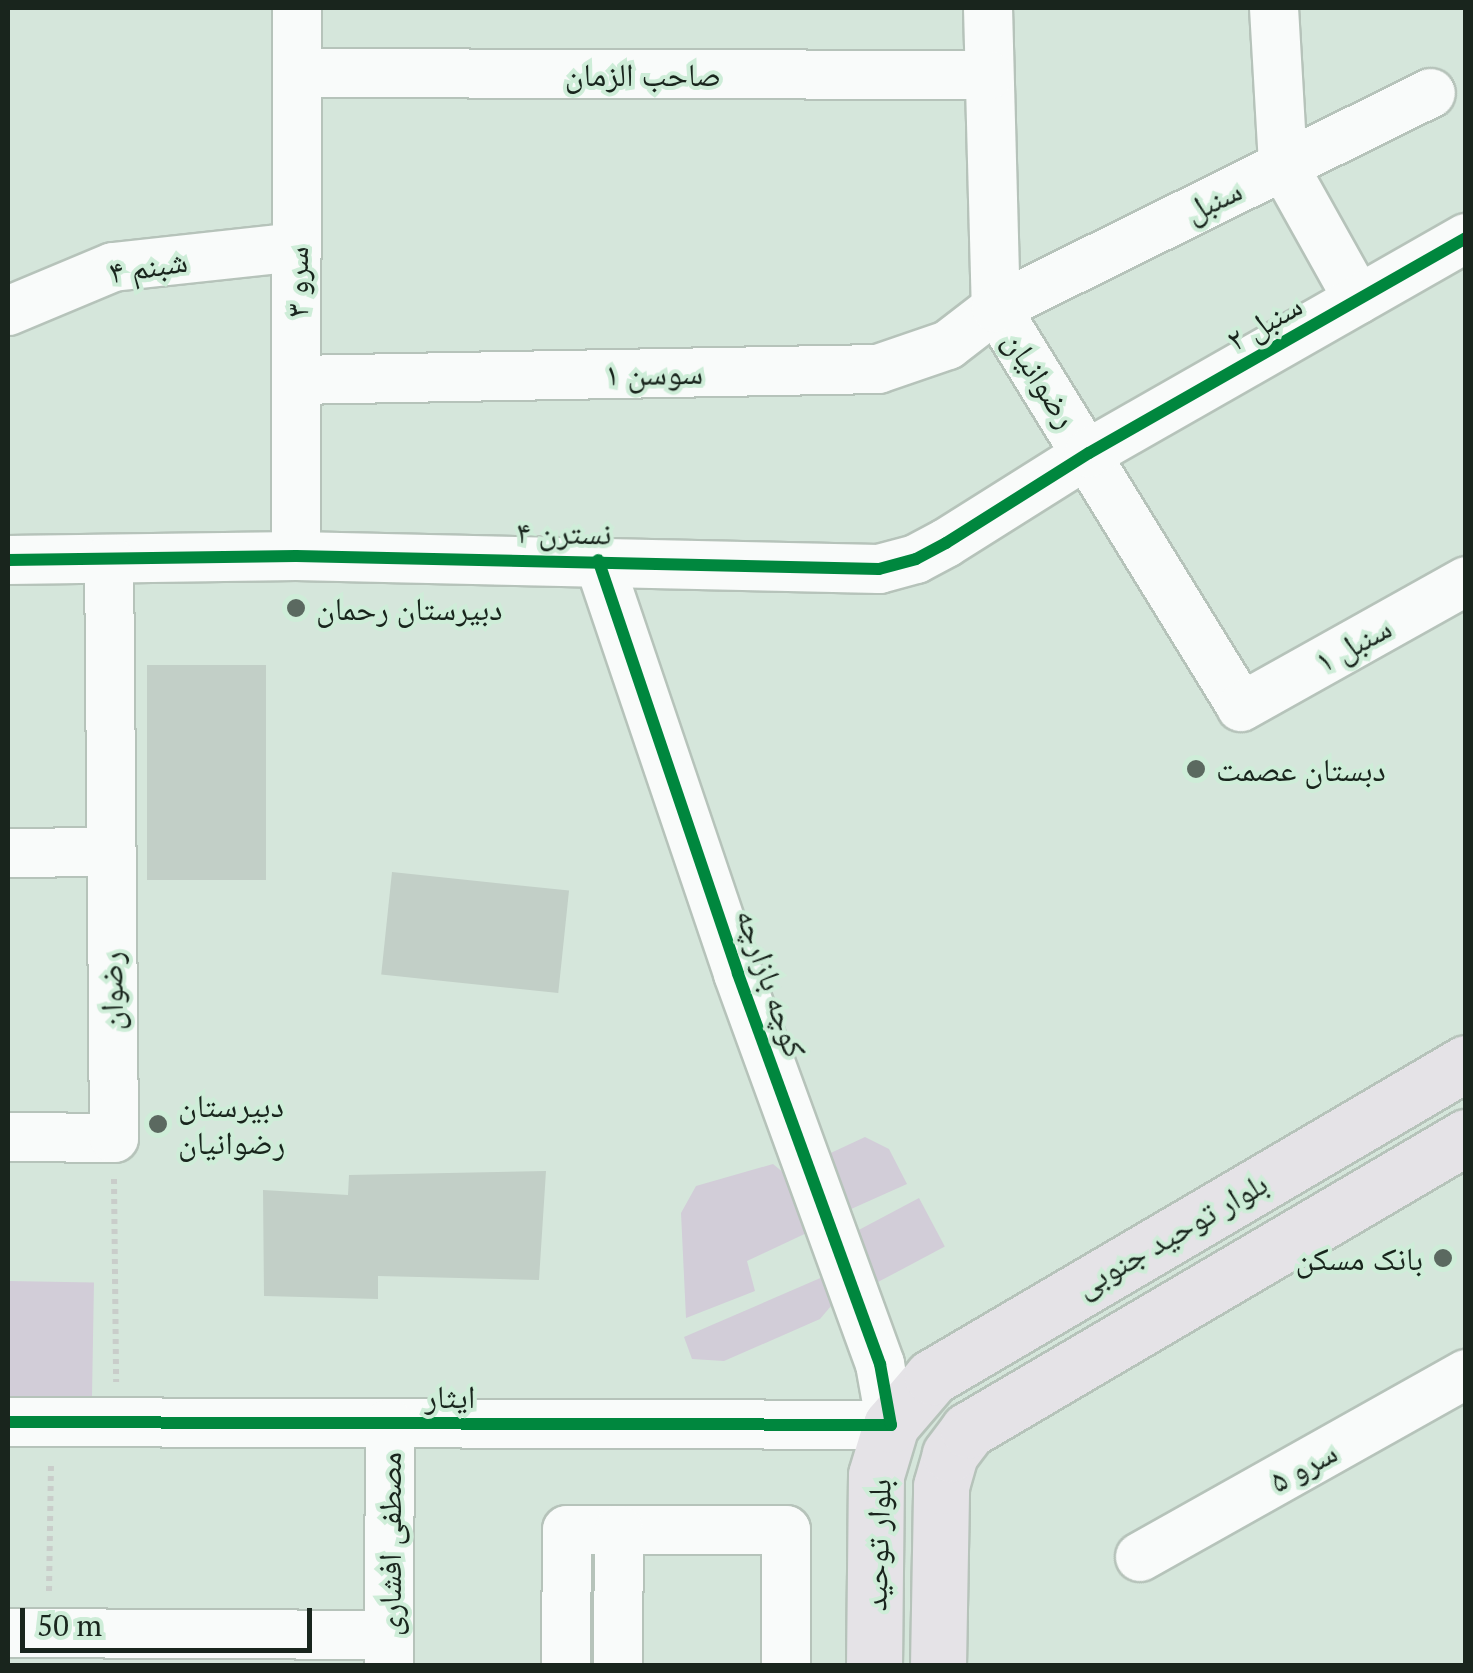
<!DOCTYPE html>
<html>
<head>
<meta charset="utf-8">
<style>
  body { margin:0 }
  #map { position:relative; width:1473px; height:1673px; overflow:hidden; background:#d5e6db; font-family:"PT Serif","Noto Naskh Arabic",serif }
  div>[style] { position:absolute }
  .green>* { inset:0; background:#d2cdd8; transform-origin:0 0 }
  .building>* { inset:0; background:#c2cfc7; transform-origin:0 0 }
  .path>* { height:6px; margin-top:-3px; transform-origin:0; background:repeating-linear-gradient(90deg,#c9cdca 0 5px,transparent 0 10px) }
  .roads { filter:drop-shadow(2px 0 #b6c3ba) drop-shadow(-2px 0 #b6c3ba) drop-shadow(0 2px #b6c3ba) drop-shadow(0 -2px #b6c3ba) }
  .minor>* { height:48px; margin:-24px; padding:0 24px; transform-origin:24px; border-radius:24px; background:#f9fbfa }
  .major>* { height:55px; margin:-27.5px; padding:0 27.5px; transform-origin:27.5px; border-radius:27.5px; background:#e5e3e7 }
  .cycleway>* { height:12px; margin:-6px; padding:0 6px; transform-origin:6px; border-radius:6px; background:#00873e }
  .dots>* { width:28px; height:28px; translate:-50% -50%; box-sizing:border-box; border:5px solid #ceedd8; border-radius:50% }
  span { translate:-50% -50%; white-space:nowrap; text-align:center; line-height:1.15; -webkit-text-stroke:8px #ceedd8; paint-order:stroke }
  .street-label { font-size:32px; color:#19251d }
  .poi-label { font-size:32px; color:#19251d }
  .left { translate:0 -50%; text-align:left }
  .right { translate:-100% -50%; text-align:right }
  .frame { position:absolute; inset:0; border:10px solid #19251d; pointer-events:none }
  .scale { position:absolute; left:20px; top:1608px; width:292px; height:45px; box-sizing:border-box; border:5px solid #19251d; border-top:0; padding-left:12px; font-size:30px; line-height:35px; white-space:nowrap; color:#19251d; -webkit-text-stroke:8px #ceedd8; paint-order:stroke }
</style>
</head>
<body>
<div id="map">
  <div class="green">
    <div style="clip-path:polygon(865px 1137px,889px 1149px,907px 1184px,840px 1214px,820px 1158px)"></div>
    <div style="clip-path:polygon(773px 1164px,796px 1183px,813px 1230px,747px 1261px,755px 1291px,686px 1318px,681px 1213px,696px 1186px)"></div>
    <div style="left:919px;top:1198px;width:55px;height:80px;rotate:62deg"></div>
    <div style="clip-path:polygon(825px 1276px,834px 1293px,831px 1306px,820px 1319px,724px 1361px,692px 1359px,684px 1337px)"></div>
    <div style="left:8px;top:1281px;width:86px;height:123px;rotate:1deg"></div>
  </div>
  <div class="building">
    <div style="left:147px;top:665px;width:119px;height:215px"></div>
    <div style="left:392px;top:872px;width:178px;height:103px;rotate:6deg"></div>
    <div style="clip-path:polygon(546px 1171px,539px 1280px,378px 1276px,378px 1299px,264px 1296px,263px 1190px,348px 1195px,349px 1175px)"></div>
  </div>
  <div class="path">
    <div style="left:114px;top:1179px;width:203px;rotate:89.4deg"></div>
    <div style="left:49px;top:1591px;width:128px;rotate:-89.1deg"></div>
  </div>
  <div class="roads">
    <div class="minor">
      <div style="left:988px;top:8px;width:300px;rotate:88.5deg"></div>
      <div style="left:996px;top:308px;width:468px;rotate:58.4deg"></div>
      <div style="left:1241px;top:707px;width:258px;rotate:-29.2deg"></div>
      <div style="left:1274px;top:8px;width:157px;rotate:86.7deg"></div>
      <div style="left:1283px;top:165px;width:154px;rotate:60.8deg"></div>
      <div style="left:298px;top:73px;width:691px;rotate:0.17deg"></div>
      <div style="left:8px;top:311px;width:114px;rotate:-22.7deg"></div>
      <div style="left:113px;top:267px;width:184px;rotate:-6.2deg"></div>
      <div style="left:296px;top:380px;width:582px;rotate:-1.08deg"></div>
      <div style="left:878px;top:369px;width:74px;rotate:-18.9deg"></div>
      <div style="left:948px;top:345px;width:61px;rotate:-37.6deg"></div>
      <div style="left:996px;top:308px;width:485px;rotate:-26.3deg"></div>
      <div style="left:296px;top:556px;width:548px;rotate:-89.9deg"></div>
      <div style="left:8px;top:560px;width:288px;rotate:-0.8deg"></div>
      <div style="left:296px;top:556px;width:583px;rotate:1.28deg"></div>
      <div style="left:879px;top:569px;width:38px;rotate:-15deg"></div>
      <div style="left:916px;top:559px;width:34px;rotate:-28deg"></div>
      <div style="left:946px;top:543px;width:169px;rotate:-32.2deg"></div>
      <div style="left:1089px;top:453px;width:434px;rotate:-29.7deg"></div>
      <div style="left:8px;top:853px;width:101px;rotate:-0.6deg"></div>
      <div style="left:8px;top:1137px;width:106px;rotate:0.5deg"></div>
      <div style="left:114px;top:1138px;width:579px;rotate:-90.49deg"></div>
      <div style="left:8px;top:1422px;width:883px;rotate:0.19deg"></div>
      <div style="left:891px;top:1425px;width:62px;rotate:-100.2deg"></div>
      <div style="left:880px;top:1364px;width:416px;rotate:-110deg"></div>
      <div style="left:738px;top:973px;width:436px;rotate:-108.7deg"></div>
      <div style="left:1140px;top:1557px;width:374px;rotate:-29.3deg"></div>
      <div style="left:8px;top:1633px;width:381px;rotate:0.3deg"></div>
      <div style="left:389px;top:1665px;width:242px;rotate:-89.8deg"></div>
      <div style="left:566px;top:1666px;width:136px;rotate:-89.6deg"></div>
      <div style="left:567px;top:1530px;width:219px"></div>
      <div style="left:786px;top:1530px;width:136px;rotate:90deg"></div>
      <div style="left:618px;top:1666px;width:136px;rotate:-89.6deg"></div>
    </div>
    <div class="major">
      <div style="left:874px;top:1666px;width:191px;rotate:-89.4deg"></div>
      <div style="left:876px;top:1475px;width:52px;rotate:-73.3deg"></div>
      <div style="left:891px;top:1425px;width:63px;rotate:-49.5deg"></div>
      <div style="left:932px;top:1377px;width:619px;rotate:-30.46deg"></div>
      <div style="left:938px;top:1666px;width:180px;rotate:-89deg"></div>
      <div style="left:941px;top:1486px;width:33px;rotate:-74deg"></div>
      <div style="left:950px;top:1454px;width:30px;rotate:-53deg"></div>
      <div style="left:968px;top:1430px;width:578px;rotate:-30.47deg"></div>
    </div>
  </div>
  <div class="cycleway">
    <div style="left:8px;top:560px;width:288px;rotate:-0.8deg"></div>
    <div style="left:296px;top:556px;width:583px;rotate:1.28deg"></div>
    <div style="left:879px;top:569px;width:38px;rotate:-15deg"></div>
    <div style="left:916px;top:559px;width:34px;rotate:-28deg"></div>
    <div style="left:946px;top:543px;width:169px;rotate:-32.2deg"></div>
    <div style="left:1089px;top:453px;width:434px;rotate:-29.7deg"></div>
    <div style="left:8px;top:1422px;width:883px;rotate:0.19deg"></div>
    <div style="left:891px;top:1425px;width:62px;rotate:-100.2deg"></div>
    <div style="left:880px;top:1364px;width:416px;rotate:-110deg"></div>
    <div style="left:738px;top:973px;width:436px;rotate:-108.7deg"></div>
  </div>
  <div class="dots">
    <div style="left:296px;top:608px;background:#5b6960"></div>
    <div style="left:1196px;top:769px;background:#5b6960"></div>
    <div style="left:158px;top:1124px;background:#5b6960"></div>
    <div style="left:1443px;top:1258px;background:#5b6960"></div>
  </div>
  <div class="street-label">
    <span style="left:643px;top:74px">صاحب الزمان</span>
    <span style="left:1213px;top:200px;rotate:-26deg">سنبل</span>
    <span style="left:148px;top:266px;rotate:-9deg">شبنم ۴</span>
    <span style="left:296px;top:282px;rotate:-90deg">سرو ۳</span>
    <span style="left:1264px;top:322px;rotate:-30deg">سنبل ۲</span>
    <span style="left:654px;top:373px;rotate:-1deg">سوسن ۱</span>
    <span style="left:1041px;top:379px;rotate:57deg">رضوانیان</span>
    <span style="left:564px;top:532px;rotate:1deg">نسترن ۴</span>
    <span style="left:1353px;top:644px;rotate:-29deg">سنبل ۱</span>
    <span style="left:772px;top:983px;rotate:71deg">کوچه بازارچه</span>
    <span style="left:111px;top:991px;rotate:-91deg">رضوان</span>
    <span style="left:1171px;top:1234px;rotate:-30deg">بلوار توحید جنوبی</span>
    <span style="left:450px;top:1396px">ایثار</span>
    <span style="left:1303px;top:1466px;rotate:-29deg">سرو ۵</span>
    <span style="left:389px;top:1544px;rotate:-90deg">مصطفی افشاری</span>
    <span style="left:877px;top:1545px;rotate:-88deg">بلوار توحید</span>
  </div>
  <div class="poi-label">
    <span class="left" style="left:316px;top:608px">دبیرستان رحمان</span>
    <span class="left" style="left:1216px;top:769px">دبستان عصمت</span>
    <span class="left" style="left:178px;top:1124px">دبیرستان<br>رضوانیان</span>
    <span class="right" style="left:1423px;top:1258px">بانک مسکن</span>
  </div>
  <div class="frame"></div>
  <div class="scale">50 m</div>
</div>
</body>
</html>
